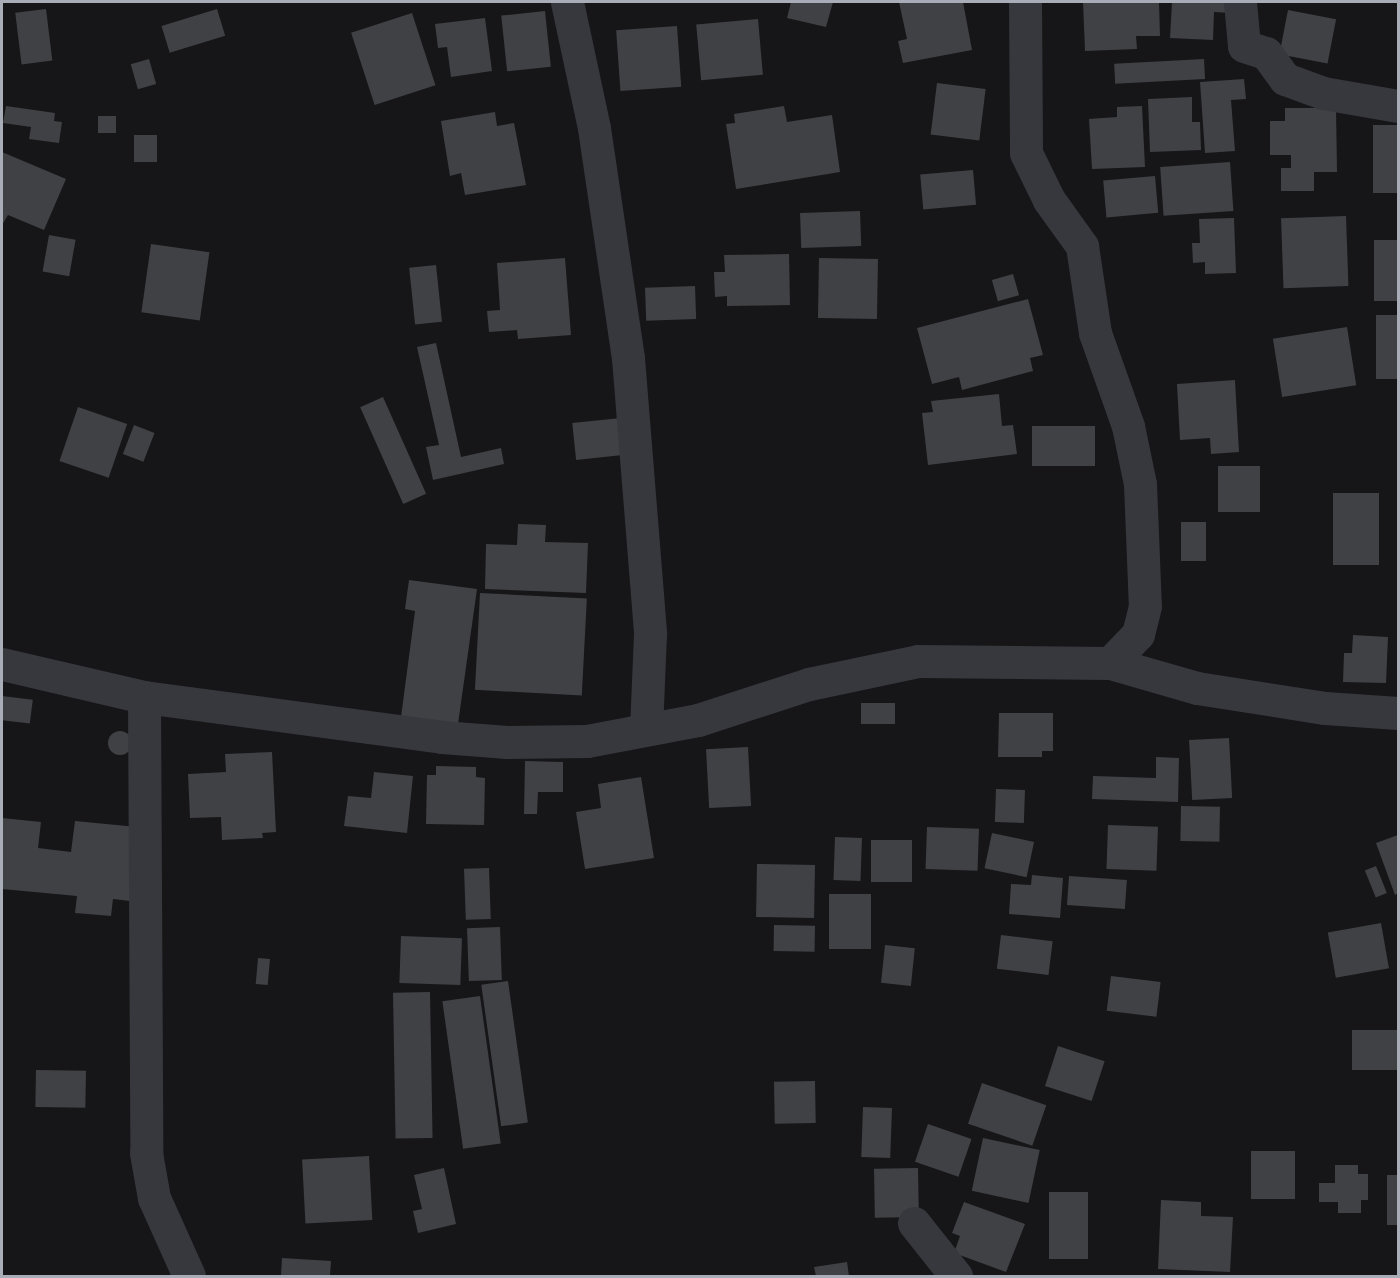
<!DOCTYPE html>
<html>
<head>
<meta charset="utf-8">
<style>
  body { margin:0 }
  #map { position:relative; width:1400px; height:1278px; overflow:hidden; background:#161618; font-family:Helvetica,sans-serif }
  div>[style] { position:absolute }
  .building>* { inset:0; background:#404145; transform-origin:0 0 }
  .round { border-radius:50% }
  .minor>* { height:33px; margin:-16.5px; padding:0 16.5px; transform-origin:16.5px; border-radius:16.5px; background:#37383d }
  span { translate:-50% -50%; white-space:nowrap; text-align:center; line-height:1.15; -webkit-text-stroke:4.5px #111113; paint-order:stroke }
  .frame { position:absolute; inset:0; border:3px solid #a8adb8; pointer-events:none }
</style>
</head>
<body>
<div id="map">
  <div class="building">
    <div style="clip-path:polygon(791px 2px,833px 2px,826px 27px,787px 18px)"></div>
    <div style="clip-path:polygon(899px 2px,963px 2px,972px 50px,903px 63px,898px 41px,907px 39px)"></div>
    <div style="clip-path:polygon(1083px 2px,1159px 2px,1160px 36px,1136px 36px,1137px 49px,1085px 51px)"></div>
    <div style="clip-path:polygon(1172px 2px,1233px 2px,1232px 13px,1214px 12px,1213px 40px,1170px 38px)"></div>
    <div style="left:46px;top:9px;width:52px;height:31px;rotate:83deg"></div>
    <div style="left:217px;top:9px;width:28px;height:58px;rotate:73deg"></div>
    <div style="left:1288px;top:10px;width:49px;height:45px;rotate:11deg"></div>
    <div style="left:545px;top:11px;width:56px;height:44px;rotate:84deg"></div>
    <div style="left:412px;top:13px;width:76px;height:64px;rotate:72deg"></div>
    <div style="clip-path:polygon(485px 18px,492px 71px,451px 77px,447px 47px,438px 48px,435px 24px)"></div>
    <div style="left:758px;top:19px;width:56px;height:62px;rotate:85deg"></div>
    <div style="left:677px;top:26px;width:61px;height:61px;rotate:86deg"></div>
    <div style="left:149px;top:59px;width:26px;height:19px;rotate:74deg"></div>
    <div style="left:1204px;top:59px;width:20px;height:90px;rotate:87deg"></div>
    <div style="clip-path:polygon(1244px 79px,1246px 99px,1231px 100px,1235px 151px,1205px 153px,1200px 82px)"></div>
    <div style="left:937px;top:83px;width:49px;height:52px;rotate:7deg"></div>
    <div style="clip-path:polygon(1192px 97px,1192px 122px,1200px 122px,1201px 150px,1150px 152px,1148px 99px)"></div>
    <div style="clip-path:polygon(6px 106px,55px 113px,54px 121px,62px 122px,59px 143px,29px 139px,31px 127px,3px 123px)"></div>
    <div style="clip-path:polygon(784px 106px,787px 122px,832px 115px,840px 172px,736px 189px,726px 124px,735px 123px,734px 114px)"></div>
    <div style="clip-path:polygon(1142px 106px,1145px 167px,1092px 169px,1089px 119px,1117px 117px,1117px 107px)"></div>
    <div style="clip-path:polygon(1285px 108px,1336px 108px,1337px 172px,1314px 172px,1314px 191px,1281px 191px,1281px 168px,1291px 168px,1291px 155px,1270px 155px,1270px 121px,1285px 121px)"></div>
    <div style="clip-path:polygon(495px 112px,497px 126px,514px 123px,526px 185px,465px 195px,461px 173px,450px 176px,441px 121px)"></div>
    <div style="left:98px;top:116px;width:18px;height:17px"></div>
    <div style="left:1373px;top:125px;width:25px;height:68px"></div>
    <div style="left:134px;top:135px;width:23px;height:27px"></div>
    <div style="clip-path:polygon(2px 152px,66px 179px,44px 230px,8px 215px,2px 225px)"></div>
    <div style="left:1230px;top:162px;width:49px;height:70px;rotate:86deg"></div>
    <div style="left:973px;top:170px;width:35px;height:53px;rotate:85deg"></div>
    <div style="left:1155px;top:176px;width:37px;height:52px;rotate:85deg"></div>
    <div style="left:860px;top:211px;width:35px;height:60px;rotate:88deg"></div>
    <div style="left:1346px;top:216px;width:70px;height:65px;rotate:88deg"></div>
    <div style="clip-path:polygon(1234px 218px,1236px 273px,1205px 274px,1205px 262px,1193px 263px,1192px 243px,1200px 243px,1199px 219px)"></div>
    <div style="left:49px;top:235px;width:27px;height:37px;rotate:10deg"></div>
    <div style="left:1398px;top:240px;width:61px;height:24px;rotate:90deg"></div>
    <div style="left:151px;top:244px;width:59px;height:69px;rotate:8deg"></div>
    <div style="clip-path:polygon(789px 254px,790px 305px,727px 306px,727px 296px,715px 297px,714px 272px,725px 272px,724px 255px)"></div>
    <div style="clip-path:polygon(565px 258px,571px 335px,518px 339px,517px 330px,489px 332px,487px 311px,500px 310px,497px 263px)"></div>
    <div style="left:819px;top:258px;width:59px;height:60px;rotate:1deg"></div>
    <div style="left:436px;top:265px;width:57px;height:27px;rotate:84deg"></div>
    <div style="left:1013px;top:274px;width:22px;height:22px;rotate:74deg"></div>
    <div style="left:695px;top:286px;width:33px;height:50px;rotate:88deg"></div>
    <div style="clip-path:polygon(1028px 299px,1043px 355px,1030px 358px,1033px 371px,962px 390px,959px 377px,932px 384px,917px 328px)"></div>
    <div style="left:1376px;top:315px;width:22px;height:64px"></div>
    <div style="left:1347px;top:327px;width:59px;height:75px;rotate:81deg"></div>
    <div style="clip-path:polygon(436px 343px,461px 457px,501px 448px,504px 464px,433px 480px,426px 447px,439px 445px,417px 347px)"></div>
    <div style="clip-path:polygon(1235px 380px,1239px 452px,1211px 454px,1210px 438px,1180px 440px,1177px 384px)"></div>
    <div style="clip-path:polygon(999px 394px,1002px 426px,1013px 425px,1017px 454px,928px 465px,922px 413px,933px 412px,931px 401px)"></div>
    <div style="left:383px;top:397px;width:106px;height:25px;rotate:66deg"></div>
    <div style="left:78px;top:407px;width:52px;height:57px;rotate:19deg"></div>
    <div style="left:621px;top:418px;width:37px;height:49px;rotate:84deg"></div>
    <div style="left:134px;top:425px;width:22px;height:31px;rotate:21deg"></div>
    <div style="left:1032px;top:426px;width:63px;height:40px"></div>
    <div style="left:1260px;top:466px;width:46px;height:42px;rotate:90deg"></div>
    <div style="left:1333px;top:493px;width:46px;height:72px"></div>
    <div style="left:1181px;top:522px;width:25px;height:39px"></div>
    <div style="clip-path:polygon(518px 524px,546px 525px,545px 542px,588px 543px,586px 593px,485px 589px,486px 544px,517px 545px)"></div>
    <div style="clip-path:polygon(409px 580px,477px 589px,458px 724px,401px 717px,415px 611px,405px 609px)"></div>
    <div style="left:480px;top:593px;width:107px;height:97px;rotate:3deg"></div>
    <div style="clip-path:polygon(1353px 635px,1388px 637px,1386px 683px,1343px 682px,1344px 653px,1352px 653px)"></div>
    <div style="left:2px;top:696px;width:31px;height:24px;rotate:7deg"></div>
    <div style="left:861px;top:703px;width:34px;height:21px"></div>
    <div style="clip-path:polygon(999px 713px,1053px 713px,1053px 751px,1042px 751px,1042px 757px,998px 757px)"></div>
    <div class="round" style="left:108px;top:731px;width:24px;height:24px"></div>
    <div style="left:1229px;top:738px;width:60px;height:40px;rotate:87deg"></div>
    <div style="left:748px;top:747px;width:59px;height:42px;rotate:87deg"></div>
    <div style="clip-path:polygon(272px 752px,276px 832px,262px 833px,263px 838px,222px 840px,221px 817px,190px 818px,188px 774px,226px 772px,225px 754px)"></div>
    <div style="clip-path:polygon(1156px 757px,1179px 758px,1178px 802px,1092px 799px,1093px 776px,1156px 778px)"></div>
    <div style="clip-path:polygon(525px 761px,563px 762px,563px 792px,538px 792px,537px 814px,524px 814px)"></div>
    <div style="clip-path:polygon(436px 766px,476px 767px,476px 777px,485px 778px,484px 825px,426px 824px,427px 775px,436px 775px)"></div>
    <div style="clip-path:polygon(374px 772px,413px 776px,407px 833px,344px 826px,348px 796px,371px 798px)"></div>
    <div style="clip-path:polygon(641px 777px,654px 858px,585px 869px,576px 812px,601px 808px,598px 784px)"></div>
    <div style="left:996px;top:789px;width:29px;height:33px;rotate:2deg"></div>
    <div style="left:1181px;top:806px;width:39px;height:35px;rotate:1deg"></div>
    <div style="clip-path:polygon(2px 818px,41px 822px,38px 848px,71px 852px,75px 821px,137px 827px,130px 901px,113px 899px,111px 916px,75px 913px,77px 896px,2px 889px)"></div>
    <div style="left:1108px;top:825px;width:50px;height:44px;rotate:2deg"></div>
    <div style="left:927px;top:827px;width:52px;height:42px;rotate:2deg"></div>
    <div style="left:992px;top:833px;width:43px;height:36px;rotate:12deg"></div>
    <div style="clip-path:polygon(1398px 835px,1398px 893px,1395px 895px,1376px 843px)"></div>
    <div style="left:835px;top:837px;width:27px;height:43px;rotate:2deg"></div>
    <div style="left:871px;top:840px;width:41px;height:42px"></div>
    <div style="left:757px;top:864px;width:58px;height:53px;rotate:1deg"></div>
    <div style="left:1376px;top:866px;width:29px;height:12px;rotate:68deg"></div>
    <div style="left:489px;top:868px;width:51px;height:25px;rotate:88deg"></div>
    <div style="clip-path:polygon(1032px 875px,1063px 878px,1060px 918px,1009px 914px,1011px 884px,1031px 885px)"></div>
    <div style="left:1069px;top:876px;width:58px;height:29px;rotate:4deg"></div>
    <div style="left:829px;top:894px;width:42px;height:55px"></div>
    <div style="left:1381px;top:923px;width:46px;height:54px;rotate:80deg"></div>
    <div style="left:774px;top:925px;width:41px;height:26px;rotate:1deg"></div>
    <div style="left:500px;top:927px;width:53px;height:33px;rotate:88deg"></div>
    <div style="left:1001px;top:935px;width:52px;height:34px;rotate:7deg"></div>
    <div style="left:401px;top:936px;width:61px;height:47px;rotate:2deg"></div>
    <div style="left:885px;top:945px;width:30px;height:38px;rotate:6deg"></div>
    <div style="left:258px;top:958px;width:12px;height:26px;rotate:5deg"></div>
    <div style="left:1111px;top:976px;width:50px;height:35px;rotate:7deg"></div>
    <div style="left:508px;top:981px;width:143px;height:27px;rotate:82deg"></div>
    <div style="left:430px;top:992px;width:146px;height:37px;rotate:89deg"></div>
    <div style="left:480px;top:996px;width:149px;height:38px;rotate:82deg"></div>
    <div style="left:1398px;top:1030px;width:40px;height:46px;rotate:90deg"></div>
    <div style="left:1058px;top:1046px;width:49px;height:42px;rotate:18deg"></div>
    <div style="left:36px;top:1070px;width:50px;height:37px;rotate:1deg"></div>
    <div style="left:815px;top:1081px;width:42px;height:41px;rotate:89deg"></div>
    <div style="left:982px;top:1083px;width:68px;height:43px;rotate:19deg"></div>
    <div style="left:863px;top:1107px;width:29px;height:50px;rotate:2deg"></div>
    <div style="left:928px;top:1124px;width:46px;height:40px;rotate:19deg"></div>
    <div style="left:983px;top:1138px;width:58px;height:54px;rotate:12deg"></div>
    <div style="left:1251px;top:1151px;width:44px;height:48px"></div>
    <div style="left:369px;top:1156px;width:64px;height:67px;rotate:87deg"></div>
    <div style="clip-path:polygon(1335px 1165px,1358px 1165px,1358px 1174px,1368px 1174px,1368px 1200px,1361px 1200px,1361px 1213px,1338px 1213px,1338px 1202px,1319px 1202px,1319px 1183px,1335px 1183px)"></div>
    <div style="clip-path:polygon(444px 1168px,456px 1224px,418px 1233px,413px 1211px,422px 1209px,414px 1175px)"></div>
    <div style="left:918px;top:1168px;width:49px;height:44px;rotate:89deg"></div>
    <div style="left:1387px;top:1175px;width:11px;height:50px"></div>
    <div style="left:1049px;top:1192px;width:39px;height:67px"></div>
    <div style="clip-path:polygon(1161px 1200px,1201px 1202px,1201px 1216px,1233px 1217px,1230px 1272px,1158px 1269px)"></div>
    <div style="clip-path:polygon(964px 1202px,1025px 1224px,1006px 1272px,954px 1253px,960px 1236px,952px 1233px)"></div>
    <div style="clip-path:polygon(282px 1258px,331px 1261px,330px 1276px,281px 1276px)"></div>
    <div style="clip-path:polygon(847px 1262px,849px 1276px,816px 1276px,814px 1267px)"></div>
  </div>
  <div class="minor">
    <div style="left:567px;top:2px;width:129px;rotate:77.9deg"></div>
    <div style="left:594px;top:128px;width:232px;rotate:81.6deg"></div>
    <div style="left:628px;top:358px;width:277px;rotate:85.4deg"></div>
    <div style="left:650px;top:634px;width:94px;rotate:92.4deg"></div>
    <div style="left:1025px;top:2px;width:151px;rotate:89.6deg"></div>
    <div style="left:1026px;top:153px;width:52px;rotate:63.9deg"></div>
    <div style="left:1049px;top:200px;width:57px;rotate:54.3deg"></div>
    <div style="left:1082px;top:246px;width:88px;rotate:81.5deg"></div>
    <div style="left:1095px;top:333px;width:99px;rotate:70.5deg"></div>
    <div style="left:1128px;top:426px;width:59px;rotate:78.3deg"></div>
    <div style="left:1140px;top:484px;width:122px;rotate:87.7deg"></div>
    <div style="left:1145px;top:606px;width:29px;rotate:104deg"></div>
    <div style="left:1138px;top:634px;width:40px;rotate:134deg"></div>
    <div style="left:1240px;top:2px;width:44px;rotate:84.8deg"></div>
    <div style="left:1244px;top:46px;width:23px;rotate:18deg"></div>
    <div style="left:1266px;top:53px;width:32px;rotate:54deg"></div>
    <div style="left:1285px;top:79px;width:40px;rotate:20.2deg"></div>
    <div style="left:1323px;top:93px;width:76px;rotate:9.8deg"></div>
    <div style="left:2px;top:664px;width:146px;rotate:13.1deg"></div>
    <div style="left:144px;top:697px;width:456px;rotate:89.7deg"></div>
    <div style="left:146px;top:1153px;width:46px;rotate:79.9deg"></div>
    <div style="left:154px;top:1198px;width:85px;rotate:65.8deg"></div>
    <div style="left:144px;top:697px;width:301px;rotate:7.6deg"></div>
    <div style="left:442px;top:737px;width:65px;rotate:4.4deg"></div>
    <div style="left:507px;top:742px;width:80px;rotate:-0.7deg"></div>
    <div style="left:587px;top:741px;width:113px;rotate:-10.7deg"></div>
    <div style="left:698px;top:720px;width:117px;rotate:-18deg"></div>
    <div style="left:809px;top:684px;width:111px;rotate:-11.9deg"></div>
    <div style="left:918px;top:661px;width:192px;rotate:0.6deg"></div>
    <div style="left:1110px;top:663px;width:91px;rotate:16deg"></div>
    <div style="left:1197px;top:688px;width:130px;rotate:8.9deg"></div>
    <div style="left:1325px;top:708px;width:73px;rotate:3.9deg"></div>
    <div style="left:914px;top:1223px;width:68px;rotate:51.6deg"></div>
  </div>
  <div class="frame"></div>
</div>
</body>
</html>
